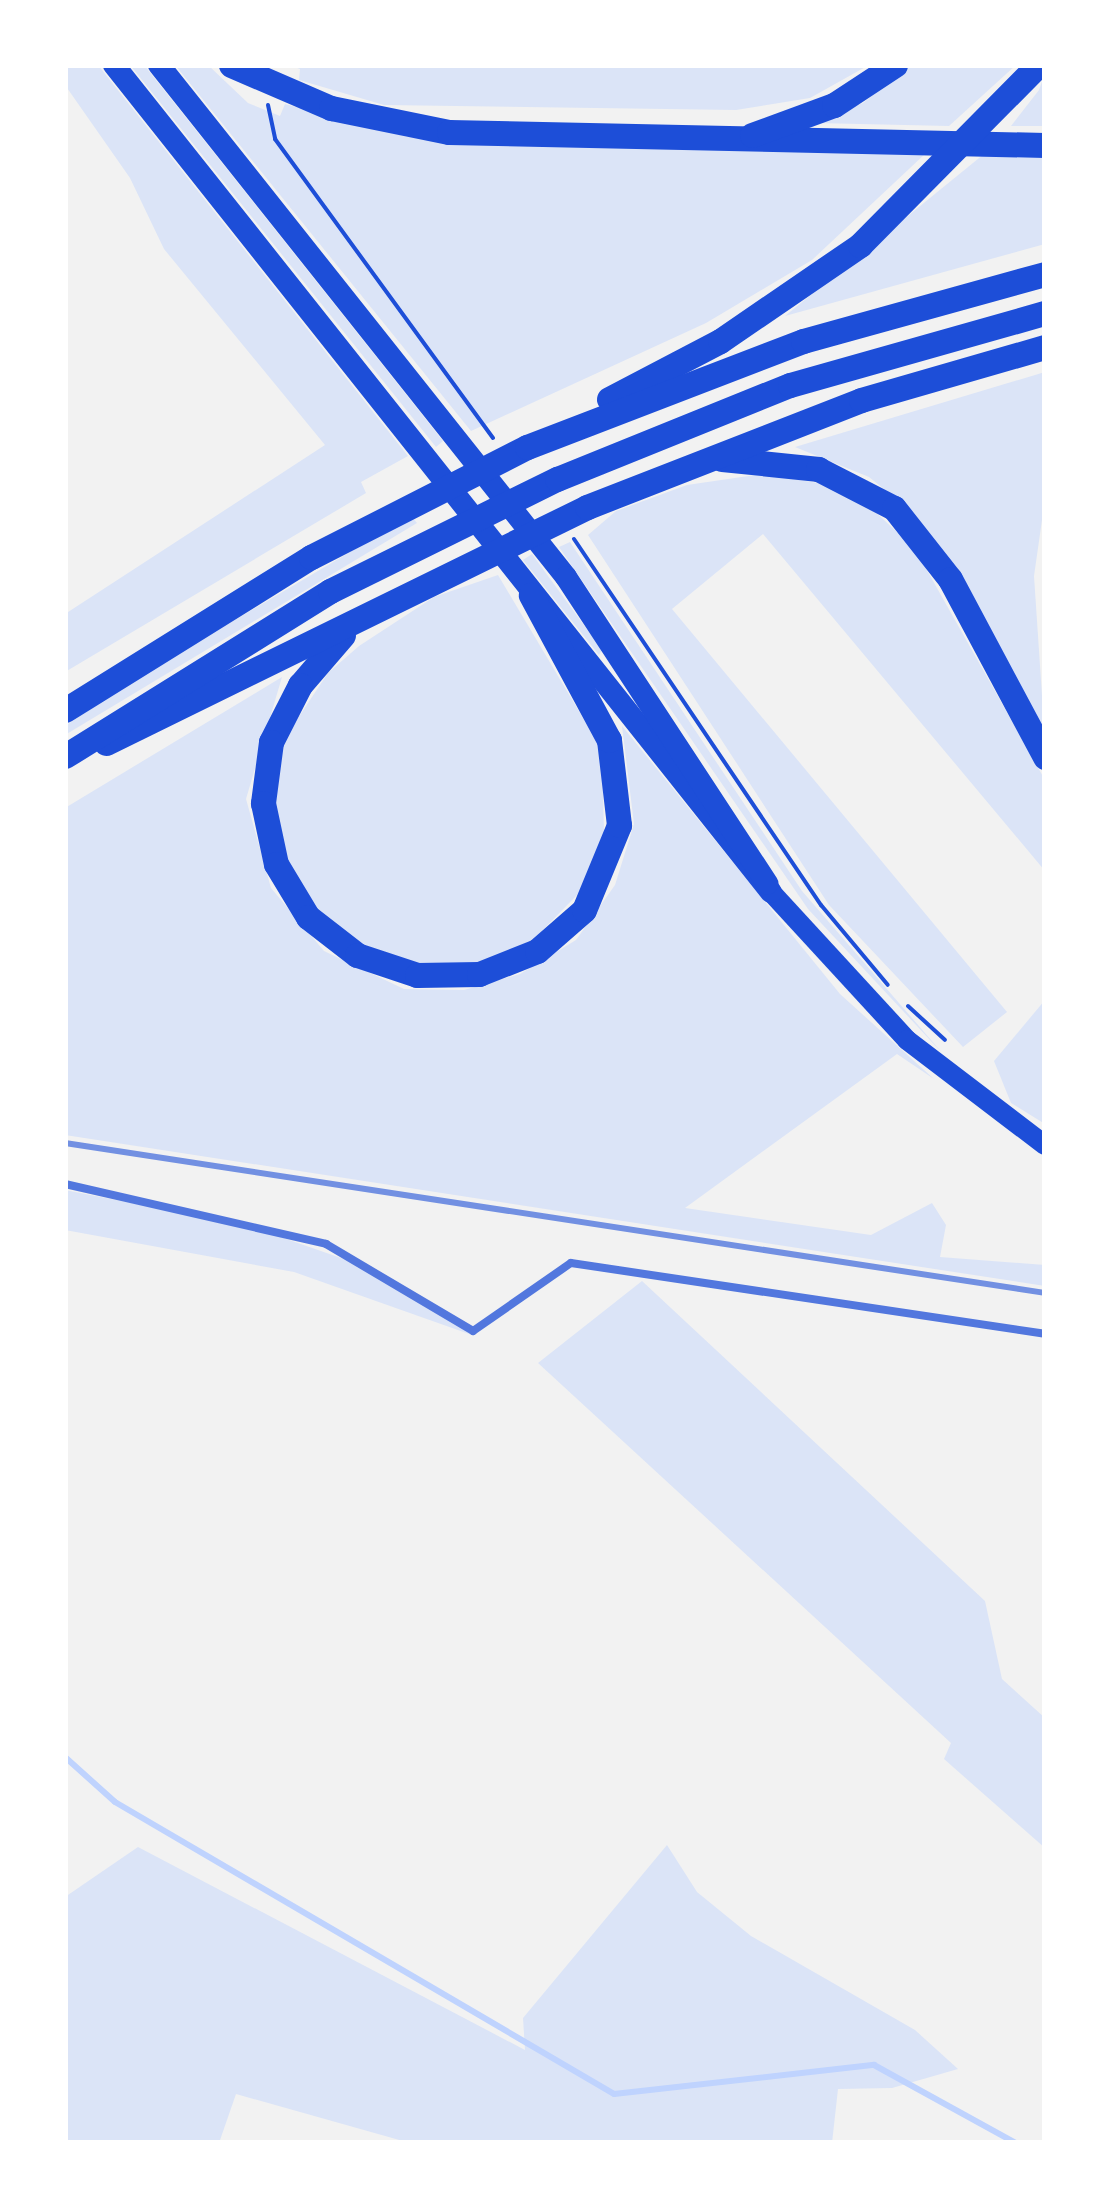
<!DOCTYPE html>
<html>
<head>
<meta charset="utf-8">
<style>
  body { margin:0 }
  #map { position:relative; width:1110px; height:2208px; overflow:hidden; background:#f2f2f2; font-family:"PT Sans Narrow",sans-serif }
  div>[style] { position:absolute }
  .green>* { inset:0; background:#dbe4f7 }
  .stream>* { height:6px; margin:-3px; padding:0 3px; transform-origin:3px; border-radius:3px; background:#bfd3fe }
  .path>* { height:4px; margin:-2px; padding:0 2px; transform-origin:2px; border-radius:2px; background:#1d4ed8 }
  .service>* { height:8px; margin:-4px; padding:0 4px; transform-origin:4px; border-radius:4px; background:#5277de }
  .secondary>* { height:20px; margin:-10px; padding:0 10px; transform-origin:10px; border-radius:10px; background:#1d4ed8 }
  .trunk>* { height:22px; margin:-11px; padding:0 11px; transform-origin:11px; border-radius:11px; background:#1d4ed8 }
  .motorway>* { height:25px; margin:-12.5px; padding:0 12.5px; transform-origin:12.5px; border-radius:12.5px; background:#1d4ed8 }
  .rail>* { height:6px; margin:-3px; padding:0 3px; transform-origin:3px; border-radius:3px; background:#7290e2 }
  span { translate:-50% -50%; white-space:nowrap; text-align:center; line-height:1.15; -webkit-text-stroke:9px #fff; paint-order:stroke }
  .frame { position:absolute; inset:0; border:68px solid #fff; pointer-events:none }
</style>
</head>
<body>
<div id="map">
  <div class="green">
    <div style="clip-path:polygon(65px 65px,98px 65px,408px 456px,361px 482px,366px 493px,65px 672px,65px 614px,325px 445px,164px 249px,130px 178px,65px 85px)"></div>
    <div style="clip-path:polygon(130px 65px,144px 65px,443px 441px,436px 447px)"></div>
    <div style="clip-path:polygon(175px 65px,208px 65px,248px 103px,280px 116px,285px 104px,407px 137px,926px 153px,812px 260px,706px 323px,471px 431px)"></div>
    <div style="clip-path:polygon(289px 65px,481px 66px,869px 65px,810px 98px,736px 110px,384px 105px,299px 80px,300px 69px)"></div>
    <div style="clip-path:polygon(910px 65px,1016px 65px,949px 126px,815px 123px,863px 103px)"></div>
    <div style="clip-path:polygon(1045px 73px,1045px 126px,1011px 126px,1039px 90px)"></div>
    <div style="clip-path:polygon(984px 154px,1045px 155px,1045px 244px,785px 316px)"></div>
    <div style="clip-path:polygon(1045px 372px,1045px 499px,1034px 576px,1045px 740px,964px 581px,914px 513px,869px 477px,795px 447px)"></div>
    <div style="clip-path:polygon(762px 474px,818px 483px,868px 505px,915px 549px,1045px 780px,1045px 871px,763px 534px,672px 609px,1007px 1012px,963px 1047px,829px 905px,588px 535px,616px 511px,687px 485px)"></div>
    <div style="clip-path:polygon(411px 516px,417px 523px,65px 735px,65px 726px,145px 673px)"></div>
    <div style="clip-path:polygon(570px 542px,802px 891px,944px 1055px,808px 909px,559px 547px)"></div>
    <div style="clip-path:polygon(532px 554px,602px 650px,599px 655px,523px 560px)"></div>
    <div style="clip-path:polygon(498px 575px,602px 750px,604px 833px,580px 892px,534px 939px,478px 965px,412px 964px,362px 947px,323px 919px,288px 863px,273px 803px,282px 742px,328px 673px,359px 646px,434px 597px)"></div>
    <div style="clip-path:polygon(282px 677px,246px 799px,271px 888px,324px 951px,404px 989px,464px 990px,520px 974px,576px 940px,615px 885px,634px 824px,622px 726px,840px 994px,934px 1079px,897px 1054px,685px 1208px,871px 1235px,932px 1203px,946px 1225px,940px 1257px,1045px 1265px,1045px 1286px,65px 1135px,65px 808px)"></div>
    <div style="clip-path:polygon(1045px 1000px,1045px 1124px,1011px 1103px,994px 1061px)"></div>
    <div style="clip-path:polygon(65px 1190px,249px 1226px,364px 1266px,472px 1335px,294px 1272px,65px 1230px)"></div>
    <div style="clip-path:polygon(642px 1281px,985px 1601px,1002px 1679px,1045px 1718px,1045px 1848px,944px 1759px,951px 1743px,538px 1363px)"></div>
    <div style="clip-path:polygon(667px 1845px,697px 1892px,751px 1936px,915px 2030px,958px 2069px,892px 2088px,838px 2089px,832px 2143px,410px 2143px,236px 2094px,219px 2143px,65px 2143px,65px 1897px,138px 1847px,525px 2050px,523px 2018px)"></div>
  </div>
  <div class="stream">
    <div style="left:65px;top:1757px;width:67px;rotate:42deg"></div>
    <div style="left:115px;top:1802px;width:578px;rotate:30.33deg"></div>
    <div style="left:614px;top:2094px;width:262px;rotate:-6.4deg"></div>
    <div style="left:874px;top:2065px;width:162px;rotate:28.8deg"></div>
  </div>
  <div class="path">
    <div style="left:268px;top:105px;width:35px;rotate:78deg"></div>
    <div style="left:275px;top:139px;width:370px;rotate:53.9deg"></div>
    <div style="left:574px;top:539px;width:442px;rotate:56deg"></div>
    <div style="left:821px;top:905px;width:104px;rotate:50.1deg"></div>
    <div style="left:908px;top:1006px;width:50px;rotate:42.6deg"></div>
  </div>
  <div class="service">
    <div style="left:65px;top:1184px;width:268px;rotate:12.9deg"></div>
    <div style="left:326px;top:1244px;width:171px;rotate:30.6deg"></div>
    <div style="left:473px;top:1331px;width:119px;rotate:-34.8deg"></div>
    <div style="left:571px;top:1263px;width:479px;rotate:8.5deg"></div>
  </div>
  <div class="secondary">
    <div style="left:771px;top:892px;width:201px;rotate:47.4deg"></div>
    <div style="left:907px;top:1040px;width:173px;rotate:37.3deg"></div>
  </div>
  <div class="trunk">
    <div style="left:114px;top:65px;width:1056px;rotate:51.54deg"></div>
    <div style="left:159px;top:65px;width:654px;rotate:51.52deg"></div>
    <div style="left:566px;top:577px;width:367px;rotate:56.7deg"></div>
  </div>
  <div class="motorway">
    <div style="left:231px;top:65px;width:109px;rotate:23.3deg"></div>
    <div style="left:331px;top:108px;width:120px;rotate:11.5deg"></div>
    <div style="left:449px;top:132px;width:596px;rotate:1.25deg"></div>
    <div style="left:752px;top:135px;width:87px;rotate:-20.1deg"></div>
    <div style="left:834px;top:105px;width:73px;rotate:-33.3deg"></div>
    <div style="left:609px;top:399px;width:125px;rotate:-27.6deg"></div>
    <div style="left:720px;top:341px;width:170px;rotate:-34.4deg"></div>
    <div style="left:860px;top:245px;width:253px;rotate:-45.3deg"></div>
    <div style="left:722px;top:459px;width:97px;rotate:5.9deg"></div>
    <div style="left:818px;top:469px;width:85px;rotate:27.2deg"></div>
    <div style="left:894px;top:508px;width:90px;rotate:51.7deg"></div>
    <div style="left:950px;top:579px;width:202px;rotate:61.9deg"></div>
    <div style="left:343px;top:635px;width:66px;rotate:130.7deg"></div>
    <div style="left:300px;top:685px;width:64px;rotate:117deg"></div>
    <div style="left:271px;top:742px;width:62px;rotate:97.5deg"></div>
    <div style="left:263px;top:803px;width:62px;rotate:78deg"></div>
    <div style="left:276px;top:864px;width:62px;rotate:58.9deg"></div>
    <div style="left:308px;top:917px;width:62px;rotate:37.8deg"></div>
    <div style="left:357px;top:955px;width:63px;rotate:18.4deg"></div>
    <div style="left:417px;top:975px;width:62px;rotate:-0.9deg"></div>
    <div style="left:479px;top:974px;width:62px;rotate:-21.6deg"></div>
    <div style="left:537px;top:951px;width:62px;rotate:-41.1deg"></div>
    <div style="left:584px;top:910px;width:92px;rotate:-67.6deg"></div>
    <div style="left:619px;top:825px;width:86px;rotate:-96.7deg"></div>
    <div style="left:609px;top:740px;width:165px;rotate:-118.3deg"></div>
    <div style="left:65px;top:710px;width:290px;rotate:-31.9deg"></div>
    <div style="left:311px;top:557px;width:242px;rotate:-27deg"></div>
    <div style="left:527px;top:447px;width:296px;rotate:-21deg"></div>
    <div style="left:803px;top:341px;width:251px;rotate:-15.5deg"></div>
    <div style="left:106px;top:743px;width:536px;rotate:-26.13deg"></div>
    <div style="left:587px;top:507px;width:294px;rotate:-21.3deg"></div>
    <div style="left:861px;top:400px;width:191px;rotate:-16.1deg"></div>
    <div style="left:65px;top:756px;width:312px;rotate:-31.9deg"></div>
    <div style="left:330px;top:591px;width:253px;rotate:-26.3deg"></div>
    <div style="left:557px;top:479px;width:251px;rotate:-22deg"></div>
    <div style="left:790px;top:385px;width:265px;rotate:-15.8deg"></div>
  </div>
  <div class="rail">
    <div style="left:65px;top:1143px;width:991px;rotate:8.7deg"></div>
  </div>
  <div class="frame"></div>
</div>
</body>
</html>
